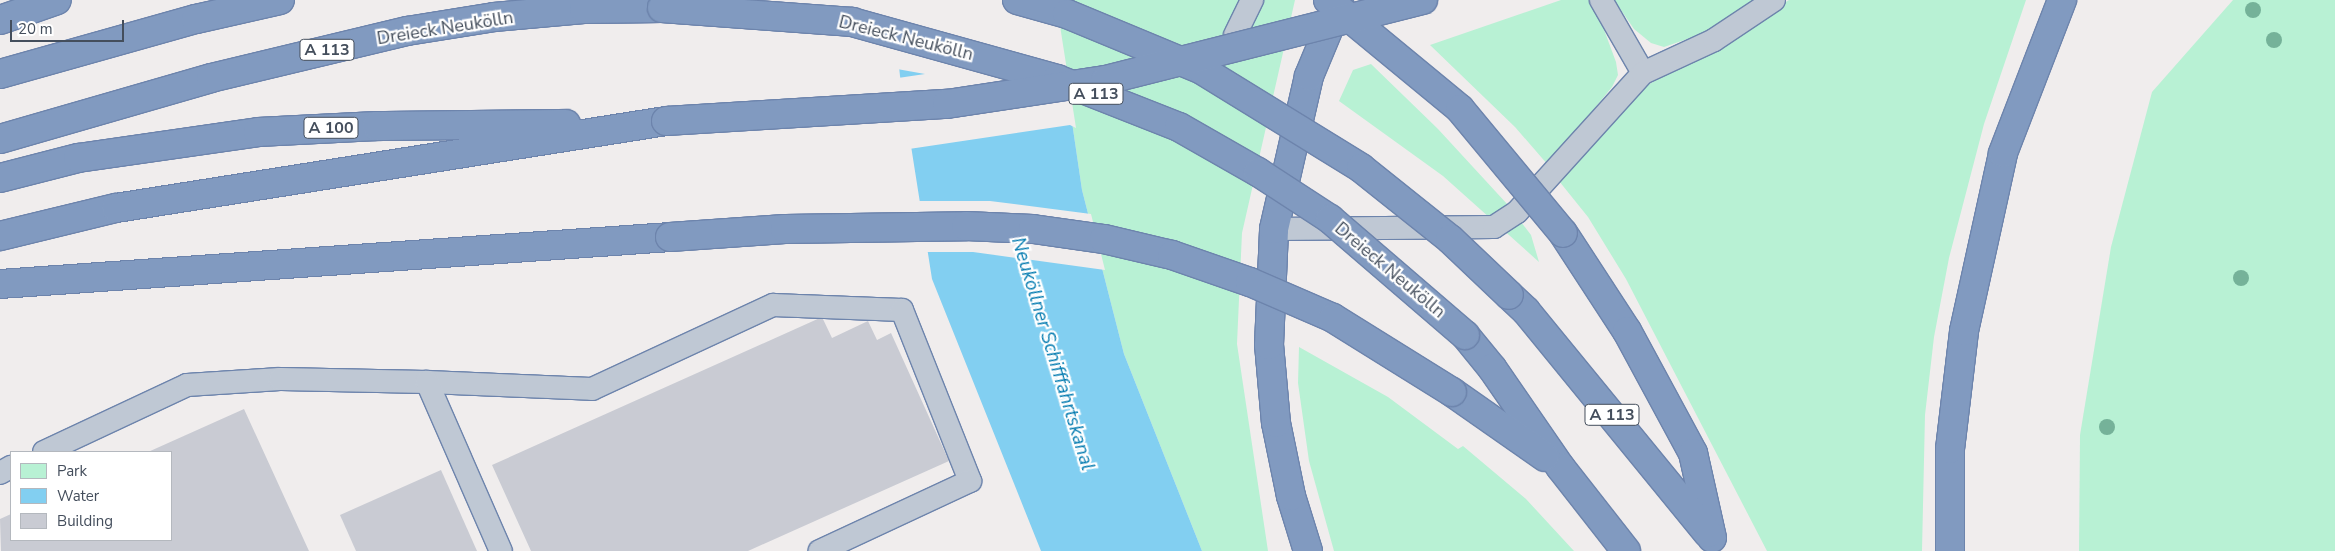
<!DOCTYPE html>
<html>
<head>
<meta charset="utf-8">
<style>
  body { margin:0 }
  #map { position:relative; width:2335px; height:551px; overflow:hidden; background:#f0eded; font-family:"Nunito Sans",sans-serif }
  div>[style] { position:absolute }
  .green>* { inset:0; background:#b8f1d4 }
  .water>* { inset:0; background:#82cff1 }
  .pier>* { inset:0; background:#f0eded }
  .building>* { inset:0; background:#c9cbd3 }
  .roads { filter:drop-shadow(1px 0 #6d84ac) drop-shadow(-1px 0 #6d84ac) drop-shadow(0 1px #6d84ac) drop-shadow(0 -1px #6d84ac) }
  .service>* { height:22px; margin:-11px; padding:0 11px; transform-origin:11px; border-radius:11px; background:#bfc8d4 }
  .motorway>* { height:28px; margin:-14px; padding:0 14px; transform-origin:14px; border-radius:14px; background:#819ac0 }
  .bridges { filter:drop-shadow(1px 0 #6d84ac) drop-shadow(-1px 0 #6d84ac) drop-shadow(0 1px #6d84ac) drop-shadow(0 -1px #6d84ac) }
  .motorway-bridge>* { height:28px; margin:-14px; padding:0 14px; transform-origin:14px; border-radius:14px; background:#819ac0 }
  .trees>* { width:16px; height:16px; margin:-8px; border-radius:50%; background:#75b299 }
  span { translate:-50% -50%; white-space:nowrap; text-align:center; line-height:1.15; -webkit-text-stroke:4.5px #fff; paint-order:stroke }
  .shield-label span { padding:1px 4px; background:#fff; border:1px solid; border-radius:4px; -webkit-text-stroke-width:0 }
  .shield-label { font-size:16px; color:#444e5c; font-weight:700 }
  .street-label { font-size:18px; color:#444e5c }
  .water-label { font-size:19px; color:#037bb0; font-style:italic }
  .legend { position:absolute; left:10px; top:451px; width:162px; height:90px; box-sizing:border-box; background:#fff; border:1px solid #b4b8be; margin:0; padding:6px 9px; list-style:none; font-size:15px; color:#444e5c }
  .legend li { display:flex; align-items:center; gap:10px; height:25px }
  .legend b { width:25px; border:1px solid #b4b8be }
  .scale { position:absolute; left:10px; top:20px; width:114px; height:22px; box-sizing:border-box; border:2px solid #444e5c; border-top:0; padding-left:6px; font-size:15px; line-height:18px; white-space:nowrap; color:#444e5c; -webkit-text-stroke:4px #fff; paint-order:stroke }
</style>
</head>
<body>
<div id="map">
  <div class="green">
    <div style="clip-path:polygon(1054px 0,1295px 0,1242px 233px,1237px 344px,1268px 551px,1202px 551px,1124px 354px,1082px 190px)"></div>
    <div style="clip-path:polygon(1561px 0,1593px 0,1616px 62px,1618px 75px,1612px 87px,1548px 165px,1515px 127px,1430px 45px)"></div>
    <div style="clip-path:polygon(1614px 0,1755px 0,1702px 34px,1664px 47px,1651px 43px,1634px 29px)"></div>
    <div style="clip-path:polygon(1789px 0,2026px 0,1984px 124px,1949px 258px,1934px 337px,1925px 415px,1922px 551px,1767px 551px,1626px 279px,1588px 217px,1559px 181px,1638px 91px)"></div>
    <div style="clip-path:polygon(2233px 0,2335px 0,2335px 551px,2079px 551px,2080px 435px,2111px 247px,2152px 92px)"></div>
    <div style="clip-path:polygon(1371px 64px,1438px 129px,1508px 205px,1531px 235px,1539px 262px,1443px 176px,1339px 101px,1353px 70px)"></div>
    <div style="clip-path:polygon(1299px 347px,1388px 397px,1458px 449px,1463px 446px,1526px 499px,1574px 551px,1334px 551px,1309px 461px,1298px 383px)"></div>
  </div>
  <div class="water">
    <div style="clip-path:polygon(892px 0,1054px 0,1082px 190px,1124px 354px,1202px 551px,1041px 551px,932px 279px,900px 76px)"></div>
  </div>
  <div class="pier">
    <div style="clip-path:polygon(890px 0,1056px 0,1076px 128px,1070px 125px,909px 149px,898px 78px,925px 74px,897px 69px)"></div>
    <div style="clip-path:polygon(917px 201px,990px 201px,1091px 214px,1105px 270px,973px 252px,926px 252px)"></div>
  </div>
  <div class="building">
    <div style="clip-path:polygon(822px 317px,832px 338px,868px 321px,877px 340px,891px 333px,949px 461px,748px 551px,531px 551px,492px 465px)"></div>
    <div style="clip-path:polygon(244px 409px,309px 551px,1px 551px,0 519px,11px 514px,11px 540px,171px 540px,171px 452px,148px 452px)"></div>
    <div style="clip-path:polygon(441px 470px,477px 551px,356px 551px,340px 515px)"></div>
  </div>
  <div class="roads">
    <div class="service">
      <div style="left:1601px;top:0;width:84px;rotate:60.1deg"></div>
      <div style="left:1235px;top:35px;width:39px;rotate:-64deg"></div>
      <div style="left:1274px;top:229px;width:220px;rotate:-0.5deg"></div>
      <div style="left:1494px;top:227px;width:27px;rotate:-33deg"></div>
      <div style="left:1517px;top:212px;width:188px;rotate:-47.8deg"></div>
      <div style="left:1643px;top:73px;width:78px;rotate:-24.9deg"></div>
      <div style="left:1714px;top:40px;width:72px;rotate:-33.7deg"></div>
      <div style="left:427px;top:382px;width:165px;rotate:2.4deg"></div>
      <div style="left:592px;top:389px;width:200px;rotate:-24.9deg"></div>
      <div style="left:773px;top:305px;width:129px;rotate:2.2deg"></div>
      <div style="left:902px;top:310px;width:184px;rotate:68.3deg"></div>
      <div style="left:970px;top:481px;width:166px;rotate:155deg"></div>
      <div style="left:44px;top:452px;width:158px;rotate:-25.1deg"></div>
      <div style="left:187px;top:385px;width:93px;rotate:-3.7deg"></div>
      <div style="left:280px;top:379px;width:147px;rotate:1.2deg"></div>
      <div style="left:427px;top:382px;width:184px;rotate:66.4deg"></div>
      <div style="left:0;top:473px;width:13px;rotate:-29deg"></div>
    </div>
    <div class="motorway">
      <div style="left:0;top:20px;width:60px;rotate:-19.3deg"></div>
      <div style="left:0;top:74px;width:204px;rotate:-15.7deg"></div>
      <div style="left:196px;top:19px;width:86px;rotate:-12.7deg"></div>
      <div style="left:0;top:139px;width:220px;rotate:-16.1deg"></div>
      <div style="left:211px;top:78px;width:202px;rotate:-13.5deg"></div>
      <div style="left:407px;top:31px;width:88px;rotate:-9.1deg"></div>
      <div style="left:494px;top:17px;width:90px;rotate:-5.1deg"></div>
      <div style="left:584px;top:9px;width:78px;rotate:-0.7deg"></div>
      <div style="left:0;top:178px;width:81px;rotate:-14.4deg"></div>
      <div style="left:78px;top:158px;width:182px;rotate:-8.2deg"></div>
      <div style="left:258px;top:132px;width:119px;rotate:-2.9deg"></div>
      <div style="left:377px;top:126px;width:189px;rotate:-0.6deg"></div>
      <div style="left:1563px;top:233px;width:117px;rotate:56.9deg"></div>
      <div style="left:1627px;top:331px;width:139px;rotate:61.6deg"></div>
      <div style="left:1693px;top:453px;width:87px;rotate:77.4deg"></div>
      <div style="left:0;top:236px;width:119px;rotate:-13.6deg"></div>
      <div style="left:116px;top:208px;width:557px;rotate:-8.99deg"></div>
      <div style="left:0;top:284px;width:672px;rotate:-4.01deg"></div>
      <div style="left:1509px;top:295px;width:23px;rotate:43deg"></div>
      <div style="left:1526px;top:311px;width:287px;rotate:50.7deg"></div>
      <div style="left:1465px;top:335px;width:43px;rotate:50.7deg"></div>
      <div style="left:1492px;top:368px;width:121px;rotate:55.4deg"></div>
      <div style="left:1561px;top:468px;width:105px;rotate:51.9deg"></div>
      <div style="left:1452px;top:392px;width:113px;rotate:35deg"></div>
      <div style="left:1308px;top:551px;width:58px;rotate:-107.2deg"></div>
      <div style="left:1291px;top:496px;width:75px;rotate:-101.6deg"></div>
      <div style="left:1276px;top:423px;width:78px;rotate:-95.1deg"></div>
      <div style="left:1269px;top:345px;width:116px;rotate:-87.5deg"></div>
      <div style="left:1274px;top:229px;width:157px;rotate:-77.1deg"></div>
      <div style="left:1309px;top:76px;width:78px;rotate:-67.4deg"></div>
      <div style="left:1950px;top:551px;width:102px;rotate:-90deg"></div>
      <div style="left:1950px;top:449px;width:119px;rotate:-83.2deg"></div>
      <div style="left:1964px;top:331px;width:182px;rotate:-77.6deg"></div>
      <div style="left:2003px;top:153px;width:164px;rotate:-68.9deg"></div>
    </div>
  </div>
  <div class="bridges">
    <div class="motorway-bridge">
      <div style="left:1017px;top:0;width:52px;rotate:15.6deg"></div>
      <div style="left:1067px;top:14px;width:146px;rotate:22.5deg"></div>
      <div style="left:1202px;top:70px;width:187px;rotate:31.6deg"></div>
      <div style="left:1361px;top:168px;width:114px;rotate:38.6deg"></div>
      <div style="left:1450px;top:239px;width:81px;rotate:43.5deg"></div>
      <div style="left:1328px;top:0;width:171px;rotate:39.5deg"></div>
      <div style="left:1460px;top:109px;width:161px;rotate:50.3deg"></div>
      <div style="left:662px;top:8px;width:191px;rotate:4.2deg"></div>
      <div style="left:852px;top:22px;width:213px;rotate:15.5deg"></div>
      <div style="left:1057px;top:79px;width:131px;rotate:21.5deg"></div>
      <div style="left:1179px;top:127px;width:91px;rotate:29.7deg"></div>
      <div style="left:1258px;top:172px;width:86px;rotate:33.1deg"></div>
      <div style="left:1330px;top:219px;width:178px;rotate:40.7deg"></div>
      <div style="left:666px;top:121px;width:282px;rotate:-3.5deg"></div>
      <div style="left:947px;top:104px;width:161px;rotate:-8.6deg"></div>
      <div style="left:1106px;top:80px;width:327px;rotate:-14.2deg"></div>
      <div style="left:670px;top:237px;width:115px;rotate:-4deg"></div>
      <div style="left:785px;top:229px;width:181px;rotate:-0.9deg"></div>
      <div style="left:966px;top:226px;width:67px;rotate:2.6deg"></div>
      <div style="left:1033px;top:229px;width:72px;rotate:8deg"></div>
      <div style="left:1104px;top:239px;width:70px;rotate:13.2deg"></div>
      <div style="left:1172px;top:255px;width:83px;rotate:19.1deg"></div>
      <div style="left:1250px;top:282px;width:90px;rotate:23.4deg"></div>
      <div style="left:1333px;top:318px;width:140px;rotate:31.9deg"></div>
    </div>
  </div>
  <div class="trees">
    <div style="left:2253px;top:10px"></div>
    <div style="left:2274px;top:40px"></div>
    <div style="left:2241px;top:278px"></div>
    <div style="left:2107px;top:427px"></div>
  </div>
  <div class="shield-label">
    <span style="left:327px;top:50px">A 113</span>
    <span style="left:1096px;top:94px">A 113</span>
    <span style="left:331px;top:128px">A 100</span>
    <span style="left:1612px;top:415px">A 113</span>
  </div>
  <div class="street-label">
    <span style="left:445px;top:28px;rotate:-9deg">Dreieck Neukölln</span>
    <span style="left:906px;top:38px;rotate:14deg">Dreieck Neukölln</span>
    <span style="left:1390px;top:270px;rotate:40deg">Dreieck Neukölln</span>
  </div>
  <div class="water-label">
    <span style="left:1052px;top:354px;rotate:73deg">Neuköllner Schifffahrtskanal</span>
  </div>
  <ul class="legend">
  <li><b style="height:14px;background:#b8f1d4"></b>Park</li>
  <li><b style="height:14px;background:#82cff1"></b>Water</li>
  <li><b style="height:14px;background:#c9cbd3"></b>Building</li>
  </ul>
  <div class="scale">20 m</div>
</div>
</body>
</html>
